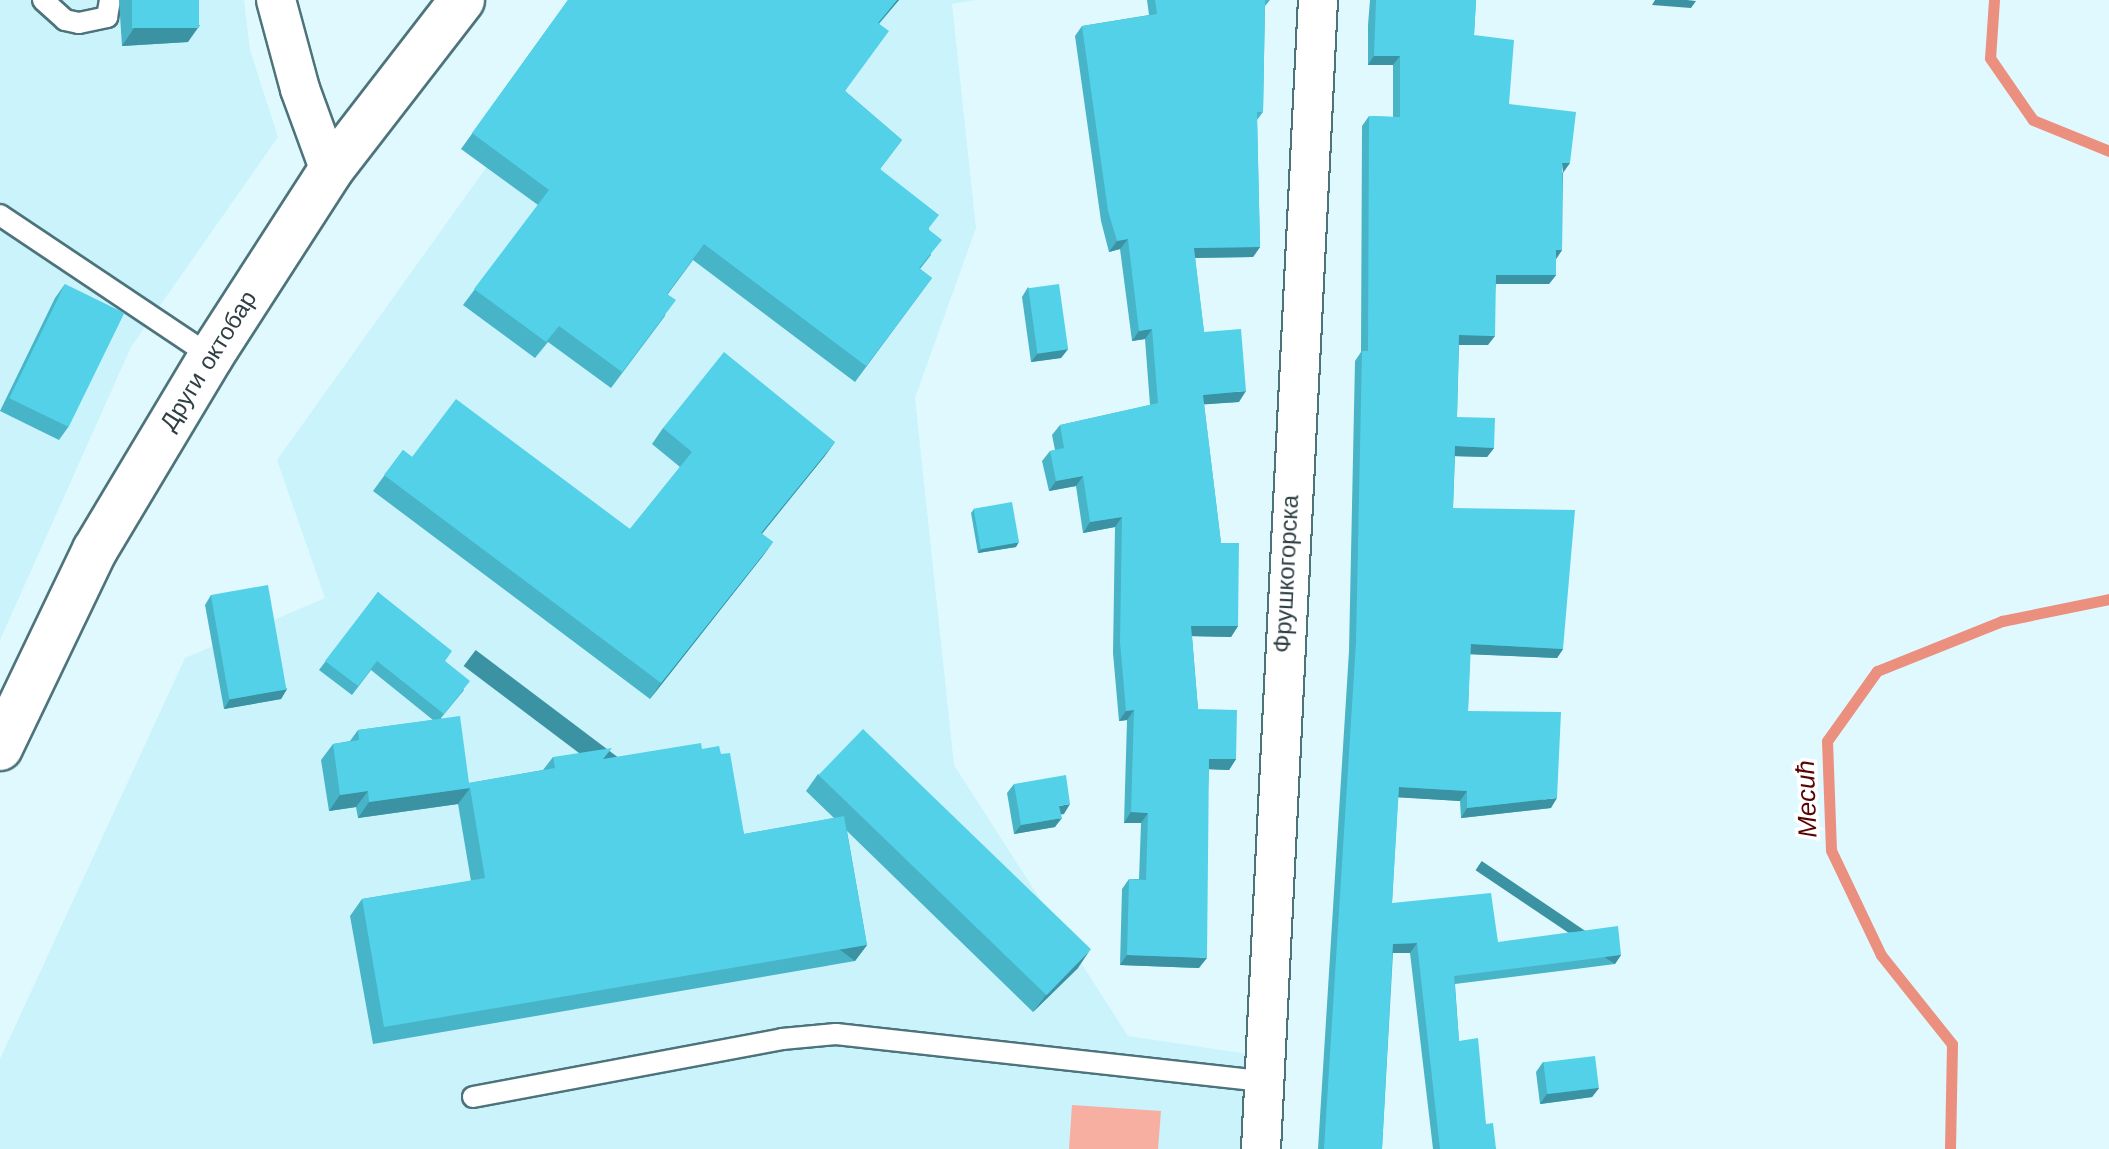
<!DOCTYPE html>
<html>
<head>
<meta charset="utf-8">
<style>
  body { margin:0 }
  #map { position:relative; width:2109px; height:1149px; overflow:hidden; background:#e0f9fe; font-family:"Work Sans",sans-serif }
  div>[style] { position:absolute }
  .built>* { inset:0; background:#caf3fb }
  .green>* { inset:0; background:#f7afa1 }
  .stream>* { height:11px; margin:-5.5px; padding:0 5.5px; transform-origin:5.5px; border-radius:5.5px; background:#eb8f7e }
  .roads { filter:drop-shadow(2px 0 #4d737b) drop-shadow(-2px 0 #4d737b) drop-shadow(0 2px #4d737b) drop-shadow(0 -2px #4d737b) }
  .lane>* { height:20px; margin:-10px; padding:0 10px; transform-origin:10px; border-radius:10px; background:#fff }
  .street>* { height:38px; margin:-19px; padding:0 19px; transform-origin:19px; border-radius:19px; background:#fff }
  .secondary>* { height:44px; margin:-22px; padding:0 22px; transform-origin:22px; border-radius:22px; background:#fff }
  .wall>* { inset:0; background:#47b4c8 }
  .shaded-wall>* { inset:0; background:#3a92a3; transform-origin:0 0 }
  .building>* { inset:0; background:#53d1e9; transform-origin:0 0 }
  span { translate:-50% -50%; white-space:nowrap; text-align:center; line-height:1.15; -webkit-text-stroke:7px #fff; paint-order:stroke }
  .street-label { font-size:24px; color:#2f3f43 }
  .water-label { font-size:26px; color:#580400; font-style:italic }
</style>
</head>
<body>
<div id="map">
  <div class="built">
    <div style="clip-path:polygon(0 0,244px 0,250px 50px,278px 137px,131px 347px,0 640px)"></div>
    <div style="clip-path:polygon(606px 0,976px 0,952px 4px,976px 228px,915px 398px,954px 765px,1128px 1036px,1255px 1055px,1241px 1149px,0 1149px,0 1059px,185px 658px,325px 598px,277px 460px)"></div>
  </div>
  <div class="green">
    <div style="clip-path:polygon(1072px 1105px,1161px 1111px,1158px 1149px,1069px 1149px)"></div>
  </div>
  <div class="stream">
    <div style="left:1994px;top:0;width:58px;rotate:93.9deg"></div>
    <div style="left:1990px;top:58px;width:75px;rotate:55.3deg"></div>
    <div style="left:2033px;top:120px;width:82px;rotate:22.2deg"></div>
    <div style="left:1950px;top:1149px;width:105px;rotate:-88.9deg"></div>
    <div style="left:1952px;top:1044px;width:114px;rotate:-128.6deg"></div>
    <div style="left:1881px;top:955px;width:116px;rotate:-115.5deg"></div>
    <div style="left:1831px;top:850px;width:109px;rotate:-92.1deg"></div>
    <div style="left:1827px;top:741px;width:86px;rotate:-54.5deg"></div>
    <div style="left:1877px;top:671px;width:135px;rotate:-21.8deg"></div>
    <div style="left:2002px;top:621px;width:109px;rotate:-11.6deg"></div>
  </div>
  <div class="roads">
    <div class="lane">
      <div style="left:43px;top:0;width:30px;rotate:42deg"></div>
      <div style="left:65px;top:20px;width:14px;rotate:12deg"></div>
      <div style="left:79px;top:23px;width:29px;rotate:-12deg"></div>
      <div style="left:107px;top:17px;width:17px;rotate:-80deg"></div>
      <div style="left:0;top:215px;width:254px;rotate:33.8deg"></div>
      <div style="left:473px;top:1097px;width:314px;rotate:-10.6deg"></div>
      <div style="left:782px;top:1039px;width:54px;rotate:-5.3deg"></div>
      <div style="left:836px;top:1034px;width:429px;rotate:6.3deg"></div>
    </div>
    <div class="street">
      <div style="left:276px;top:0;width:92px;rotate:74.9deg"></div>
      <div style="left:300px;top:89px;width:87px;rotate:69.9deg"></div>
      <div style="left:1261px;top:1149px;width:1150px;rotate:-87.16deg"></div>
    </div>
    <div class="secondary">
      <div style="left:0;top:748px;width:220px;rotate:-64.4deg"></div>
      <div style="left:95px;top:550px;width:226px;rotate:-59.1deg"></div>
      <div style="left:211px;top:356px;width:220px;rotate:-57.2deg"></div>
      <div style="left:330px;top:171px;width:216px;rotate:-52.3deg"></div>
    </div>
  </div>
  <div class="wall">
    <div style="clip-path:polygon(119px 0,199px 0,188px 42px,122px 46px)"></div>
    <div style="clip-path:polygon(568px 0,899px 0,879px 24px,845px 91px,902px 140px,880px 169px,929px 229px,931px 255px,920px 269px,932px 278px,855px 382px,693px 260px,668px 294px,665px 316px,611px 388px,548px 342px,535px 358px,463px 305px,538px 205px,461px 149px)"></div>
    <div style="clip-path:polygon(1147px 0,1270px 0,1265px 6px,1263px 112px,1257px 120px,1260px 247px,1253px 257px,1195px 258px,1204px 332px,1239px 402px,1204px 404px,1221px 543px,1238px 626px,1231px 637px,1192px 636px,1198px 709px,1236px 759px,1229px 770px,1209px 769px,1199px 968px,1120px 965px,1122px 889px,1129px 879px,1139px 879px,1141px 823px,1124px 823px,1127px 720px,1119px 721px,1113px 653px,1115px 527px,1083px 533px,1076px 486px,1049px 491px,1042px 461px,1050px 451px,1055px 450px,1052px 435px,1060px 425px,1150px 405px,1145px 339px,1132px 341px,1120px 249px,1109px 252px,1101px 221px,1075px 36px,1082px 26px,1149px 15px)"></div>
    <div style="clip-path:polygon(1370px 0,1476px 0,1474px 35px,1509px 104px,1563px 173px,1562px 250px,1556px 259px,1556px 275px,1549px 284px,1496px 284px,1488px 345px,1459px 345px,1457px 417px,1494px 448px,1487px 457px,1455px 456px,1453px 508px,1563px 649px,1557px 658px,1470px 654px,1468px 711px,1551px 808px,1461px 818px,1460px 801px,1398px 797px,1392px 903px,1498px 942px,1621px 955px,1615px 964px,1455px 984px,1459px 1041px,1486px 1124px,1496px 1149px,1433px 1149px,1410px 953px,1393px 953px,1382px 1149px,1318px 1149px,1349px 651px,1355px 361px,1361px 352px,1362px 126px,1369px 116px,1393px 117px,1393px 65px,1368px 65px,1368px 25px)"></div>
    <div style="clip-path:polygon(65px 284px,69px 426px,59px 440px,0 411px,55px 298px)"></div>
    <div style="clip-path:polygon(1028px 287px,1068px 349px,1061px 358px,1031px 362px,1022px 297px)"></div>
    <div style="clip-path:polygon(663px 428px,835px 442px,824px 457px,762px 534px,773px 542px,762px 557px,650px 699px,373px 491px,403px 450px,412px 457px,630px 529px,680px 467px,652px 444px)"></div>
    <div style="clip-path:polygon(974px 509px,1016px 547px,978px 553px,971px 513px)"></div>
    <div style="clip-path:polygon(378px 592px,445px 661px,464px 690px,441px 718px,469px 783px,543px 770px,553px 757px,604px 759px,702px 749px,721px 754px,744px 834px,834px 818px,806px 791px,818px 774px,1078px 968px,1033px 1012px,847px 831px,867px 945px,855px 961px,373px 1044px,350px 916px,362px 899px,471px 881px,458px 804px,358px 818px,356px 807px,329px 811px,321px 760px,333px 744px,350px 741px,358px 730px,433px 720px,371px 670px,352px 695px,319px 670px)"></div>
    <div style="clip-path:polygon(211px 595px,287px 689px,281px 699px,224px 709px,205px 605px)"></div>
    <div style="clip-path:polygon(1014px 784px,1064px 814px,1061px 814px,1055px 827px,1014px 834px,1007px 793px)"></div>
    <div style="clip-path:polygon(1543px 1062px,1599px 1088px,1592px 1097px,1540px 1104px,1536px 1072px)"></div>
  </div>
  <div class="shaded-wall">
    <div style="clip-path:polygon(897px 0,899px 0,866px 38px,878px 23px)"></div>
    <div style="clip-path:polygon(1655px 0,1687px 0,1696px 1px,1691px 8px,1652px 5px)"></div>
    <div style="clip-path:polygon(200px 25px,188px 42px,122px 46px,134px 28px)"></div>
    <div style="clip-path:polygon(1374px 56px,1400px 56px,1393px 65px,1368px 65px)"></div>
    <div style="clip-path:polygon(1562px 163px,1570px 163px,1563px 173px)"></div>
    <div style="clip-path:polygon(1128px 239px,1120px 249px,1109px 252px,1117px 241px)"></div>
    <div style="clip-path:polygon(1260px 247px,1253px 257px,1187px 258px,1194px 248px)"></div>
    <div style="clip-path:polygon(1556px 250px,1562px 250px,1556px 259px)"></div>
    <div style="clip-path:polygon(1496px 275px,1556px 275px,1549px 284px,1490px 284px)"></div>
    <div style="clip-path:polygon(1152px 329px,1145px 339px,1132px 341px,1139px 331px)"></div>
    <div style="clip-path:polygon(1459px 335px,1495px 336px,1488px 345px,1452px 345px)"></div>
    <div style="clip-path:polygon(1068px 349px,1061px 358px,1031px 362px,1038px 353px)"></div>
    <div style="clip-path:polygon(1246px 391px,1239px 402px,1196px 405px,1203px 395px)"></div>
    <div style="clip-path:polygon(835px 442px,824px 457px,750px 548px,761px 533px)"></div>
    <div style="clip-path:polygon(1455px 446px,1494px 448px,1487px 457px,1449px 456px)"></div>
    <div style="clip-path:polygon(1083px 476px,1076px 486px,1049px 491px,1056px 481px)"></div>
    <div style="clip-path:polygon(1122px 517px,1115px 527px,1083px 533px,1090px 522px)"></div>
    <div style="clip-path:polygon(773px 542px,762px 557px,650px 699px,661px 683px)"></div>
    <div style="clip-path:polygon(1019px 542px,1016px 547px,978px 553px,982px 548px)"></div>
    <div style="clip-path:polygon(1191px 626px,1238px 626px,1231px 637px,1184px 636px)"></div>
    <div style="clip-path:polygon(1471px 644px,1563px 649px,1557px 658px,1464px 654px)"></div>
    <div style="clip-path:polygon(287px 689px,281px 699px,224px 709px,230px 699px)"></div>
    <div style="clip-path:polygon(1134px 710px,1127px 720px,1119px 721px,1126px 711px)"></div>
    <div style="clip-path:polygon(1209px 759px,1236px 759px,1229px 770px,1202px 769px)"></div>
    <div style="clip-path:polygon(1399px 787px,1467px 791px,1460px 801px,1392px 797px)"></div>
    <div style="clip-path:polygon(470px 788px,458px 804px,358px 818px,369px 802px)"></div>
    <div style="clip-path:polygon(368px 791px,356px 807px,329px 811px,340px 795px)"></div>
    <div style="clip-path:polygon(1557px 798px,1551px 808px,1461px 818px,1467px 808px)"></div>
    <div style="clip-path:polygon(1070px 804px,1064px 814px,1053px 816px,1059px 806px)"></div>
    <div style="clip-path:polygon(1131px 812px,1148px 813px,1141px 823px,1124px 823px)"></div>
    <div style="clip-path:polygon(1062px 818px,1055px 827px,1014px 834px,1021px 825px)"></div>
    <div style="clip-path:polygon(1417px 943px,1410px 953px,1386px 953px,1393px 944px)"></div>
    <div style="left:867px;top:945px;width:20px;height:490px;rotate:127deg"></div>
    <div style="clip-path:polygon(1090px 950px,1078px 968px,1033px 1012px,1046px 995px)"></div>
    <div style="clip-path:polygon(1127px 955px,1207px 958px,1199px 968px,1120px 965px)"></div>
    <div style="left:1621px;top:955px;width:11px;height:168px;rotate:124deg"></div>
    <div style="clip-path:polygon(1599px 1088px,1592px 1097px,1540px 1104px,1547px 1094px)"></div>
  </div>
  <div class="building">
    <div style="left:132px;top:0;width:67px;height:28px"></div>
    <div style="clip-path:polygon(568px 0,897px 0,878px 23px,889px 31px,845px 91px,902px 140px,880px 169px,939px 215px,928px 229px,942px 240px,919px 268px,932px 278px,866px 366px,704px 244px,667px 294px,676px 300px,622px 372px,559px 326px,546px 342px,474px 289px,549px 190px,472px 133px)"></div>
    <div style="clip-path:polygon(1155px 0,1265px 0,1263px 112px,1257px 112px,1260px 247px,1194px 248px,1204px 332px,1241px 329px,1246px 391px,1203px 395px,1221px 543px,1239px 543px,1238px 626px,1191px 626px,1198px 709px,1237px 710px,1236px 759px,1209px 759px,1207px 958px,1127px 955px,1129px 879px,1146px 880px,1148px 813px,1131px 812px,1134px 710px,1126px 711px,1120px 642px,1122px 517px,1090px 522px,1083px 476px,1056px 481px,1050px 451px,1064px 448px,1060px 425px,1158px 403px,1152px 329px,1139px 331px,1128px 239px,1117px 241px,1108px 211px,1082px 26px,1157px 14px)"></div>
    <div style="clip-path:polygon(1376px 0,1476px 0,1474px 35px,1514px 40px,1509px 104px,1576px 112px,1570px 163px,1562px 163px,1562px 250px,1556px 250px,1556px 275px,1496px 275px,1495px 336px,1459px 335px,1457px 417px,1495px 418px,1494px 448px,1455px 446px,1453px 508px,1575px 510px,1563px 649px,1471px 644px,1468px 711px,1561px 712px,1557px 798px,1467px 808px,1467px 791px,1399px 787px,1392px 903px,1491px 893px,1498px 942px,1618px 926px,1621px 955px,1454px 976px,1459px 1041px,1478px 1038px,1486px 1124px,1493px 1123px,1496px 1149px,1440px 1149px,1417px 943px,1393px 944px,1382px 1149px,1324px 1149px,1356px 642px,1362px 351px,1368px 351px,1369px 116px,1400px 117px,1400px 56px,1374px 56px)"></div>
    <div style="left:65px;top:284px;width:66px;height:127px;rotate:26deg"></div>
    <div style="left:1059px;top:284px;width:66px;height:31px;rotate:82deg"></div>
    <div style="clip-path:polygon(724px 352px,835px 442px,761px 533px,773px 542px,661px 683px,384px 475px,403px 450px,412px 457px,456px 399px,630px 529px,692px 452px,663px 428px)"></div>
    <div style="left:1012px;top:502px;width:41px;height:39px;rotate:80deg"></div>
    <div style="left:268px;top:585px;width:106px;height:58px;rotate:80deg"></div>
    <div style="clip-path:polygon(378px 592px,452px 651px,445px 661px,470px 681px,444px 714px,377px 661px,358px 686px,325px 661px)"></div>
    <div style="clip-path:polygon(460px 716px,469px 783px,555px 768px,553px 757px,612px 748px,603px 759px,701px 743px,702px 749px,719px 746px,721px 754px,730px 753px,744px 834px,844px 816px,867px 945px,384px 1027px,362px 899px,485px 878px,470px 788px,369px 802px,368px 791px,340px 795px,333px 744px,359px 740px,358px 730px)"></div>
    <div style="left:863px;top:729px;width:317px;height:64px;rotate:44deg"></div>
    <div style="clip-path:polygon(1066px 775px,1070px 804px,1059px 806px,1062px 818px,1021px 825px,1014px 784px)"></div>
    <div style="left:1595px;top:1056px;width:32px;height:52px;rotate:83deg"></div>
  </div>
  <div class="street-label">
    <span style="left:209px;top:361px;rotate:-58deg">Други октобар</span>
    <span style="left:1287px;top:574px;rotate:-87deg">Фрушкогорска</span>
  </div>
  <div class="water-label">
    <span style="left:1807px;top:799px;rotate:-92deg">Месић</span>
  </div>
</div>
</body>
</html>
